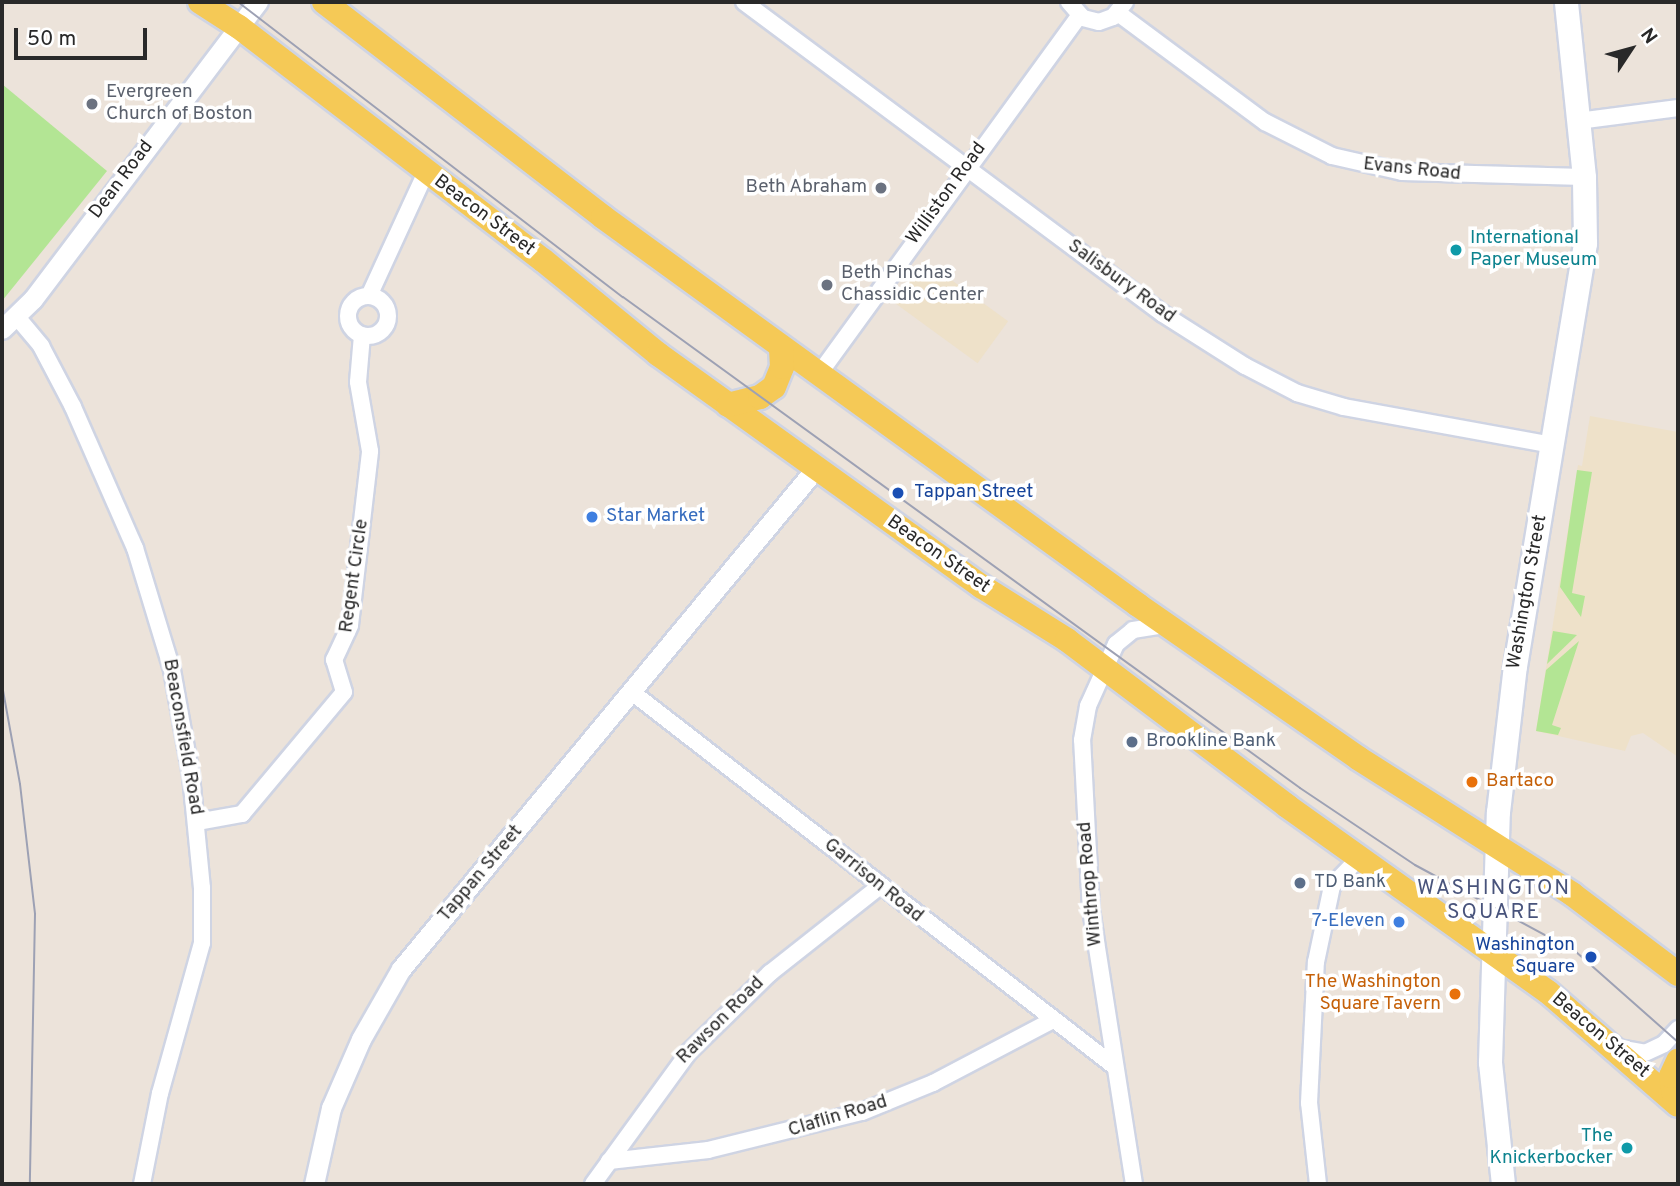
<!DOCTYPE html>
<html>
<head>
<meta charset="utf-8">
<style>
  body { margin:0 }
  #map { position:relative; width:1680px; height:1186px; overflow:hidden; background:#ece3da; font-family:Overpass,sans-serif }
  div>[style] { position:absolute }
  .education>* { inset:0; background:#eee1c9; transform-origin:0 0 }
  .green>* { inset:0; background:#b3e594 }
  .roads { filter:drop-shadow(2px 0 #cfd4e3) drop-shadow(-2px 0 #cfd4e3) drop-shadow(0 2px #cfd4e3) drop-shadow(0 -2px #cfd4e3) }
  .minor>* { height:16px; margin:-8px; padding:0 8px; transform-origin:8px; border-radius:8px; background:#fff }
  .minor>.ring { margin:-8px; padding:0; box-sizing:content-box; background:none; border:16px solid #fff; border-radius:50% }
  .tertiary>* { height:19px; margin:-9.5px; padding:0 9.5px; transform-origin:9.5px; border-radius:9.5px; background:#fff }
  .secondary>* { height:23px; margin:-11.5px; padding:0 11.5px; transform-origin:11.5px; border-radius:11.5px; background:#fff }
  .primary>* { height:24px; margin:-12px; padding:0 12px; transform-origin:12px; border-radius:12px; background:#f5c956 }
  .tram>* { height:2px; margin:-1px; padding:0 1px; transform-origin:1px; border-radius:1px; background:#9da1b4 }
  .dots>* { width:19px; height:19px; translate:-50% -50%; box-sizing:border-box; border:4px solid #fff; border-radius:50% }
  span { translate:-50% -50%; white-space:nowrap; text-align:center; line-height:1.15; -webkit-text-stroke:7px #fff; paint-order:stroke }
  .worship-label { font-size:19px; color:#5b616d }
  .left { translate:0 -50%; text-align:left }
  .right { translate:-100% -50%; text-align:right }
  .street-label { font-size:19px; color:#292929 }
  .culture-label { font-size:19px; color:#0d838f }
  .transit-label { font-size:19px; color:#164399 }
  .shop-label { font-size:19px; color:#366cbe }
  .service-label { font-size:19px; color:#4e5e75 }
  .food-label { font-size:19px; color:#c56008 }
  .neighbourhood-label { font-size:21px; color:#48537b; letter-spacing:2px }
  .frame { position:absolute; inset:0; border:4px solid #292929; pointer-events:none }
  .north { position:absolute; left:1596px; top:14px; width:70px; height:70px; -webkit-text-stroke:5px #fff; paint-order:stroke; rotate:54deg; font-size:19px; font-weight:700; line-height:28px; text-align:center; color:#292929 }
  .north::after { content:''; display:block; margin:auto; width:24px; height:32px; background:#292929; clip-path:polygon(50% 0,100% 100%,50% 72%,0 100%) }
  .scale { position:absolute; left:14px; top:28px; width:133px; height:32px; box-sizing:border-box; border:4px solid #292929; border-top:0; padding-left:9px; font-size:21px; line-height:24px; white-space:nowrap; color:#292929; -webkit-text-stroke:5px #fff; paint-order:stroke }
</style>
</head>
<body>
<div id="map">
  <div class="education">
    <div style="left:924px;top:260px;width:104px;height:52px;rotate:36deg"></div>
    <div style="clip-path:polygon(1590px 416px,1678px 432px,1678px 757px,1643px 733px,1631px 736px,1625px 751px,1536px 731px,1578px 465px,1582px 466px)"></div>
  </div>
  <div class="green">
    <div style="clip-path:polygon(2px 84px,107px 171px,2px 301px)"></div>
    <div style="clip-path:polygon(1577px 470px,1592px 472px,1572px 593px,1585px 596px,1581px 617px,1560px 587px)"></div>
    <div style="clip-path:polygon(1553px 631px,1577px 635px,1547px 664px)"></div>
    <div style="clip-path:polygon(1579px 641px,1552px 725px,1561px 728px,1558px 735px,1536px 731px,1546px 670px)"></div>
  </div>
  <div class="roads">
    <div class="minor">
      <div style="left:744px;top:2px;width:522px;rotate:36.67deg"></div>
      <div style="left:1163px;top:314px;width:97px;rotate:32.4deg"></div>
      <div style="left:1245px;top:366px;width:59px;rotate:27.4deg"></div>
      <div style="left:1297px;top:393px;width:49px;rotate:16.6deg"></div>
      <div style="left:1344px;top:407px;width:213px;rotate:10.3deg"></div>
      <div style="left:1069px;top:2px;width:21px;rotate:49deg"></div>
      <div style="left:1083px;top:18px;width:16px;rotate:14deg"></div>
      <div style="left:1099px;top:22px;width:15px;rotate:-20deg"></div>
      <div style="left:1113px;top:17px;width:19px;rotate:-51deg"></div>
      <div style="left:1118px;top:13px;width:183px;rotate:36.6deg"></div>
      <div style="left:1265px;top:122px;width:75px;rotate:26.9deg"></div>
      <div style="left:1332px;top:156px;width:72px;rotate:12.9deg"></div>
      <div style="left:1402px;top:172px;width:182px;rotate:1.6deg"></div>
      <div style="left:1578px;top:121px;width:101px;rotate:-7.4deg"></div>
      <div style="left:369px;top:296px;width:136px;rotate:-65.3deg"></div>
      <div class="ring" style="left:348px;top:296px;width:24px;height:24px"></div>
      <div style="left:17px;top:317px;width:38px;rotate:50deg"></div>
      <div style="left:41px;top:346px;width:69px;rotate:62.3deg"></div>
      <div style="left:73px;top:407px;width:154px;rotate:66.3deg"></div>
      <div style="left:135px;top:548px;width:127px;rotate:73.1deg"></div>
      <div style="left:172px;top:670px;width:108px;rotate:79.8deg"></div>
      <div style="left:191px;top:776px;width:113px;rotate:84.4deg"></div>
      <div style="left:202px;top:888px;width:55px;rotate:90deg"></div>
      <div style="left:202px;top:943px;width:156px;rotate:105.6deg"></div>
      <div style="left:160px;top:1093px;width:93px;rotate:101.2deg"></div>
      <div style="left:819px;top:374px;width:442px;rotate:-54deg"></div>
      <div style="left:633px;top:693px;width:609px;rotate:37.79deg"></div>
      <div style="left:197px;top:822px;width:46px;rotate:-10.1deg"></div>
      <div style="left:242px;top:814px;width:159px;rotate:-50.1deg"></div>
      <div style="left:344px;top:692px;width:34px;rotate:-107deg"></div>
      <div style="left:334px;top:660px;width:38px;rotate:-65deg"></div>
      <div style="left:350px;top:625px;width:175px;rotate:-83.4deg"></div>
      <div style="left:370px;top:451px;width:70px;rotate:-99.9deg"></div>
      <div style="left:358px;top:382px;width:47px;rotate:-85.1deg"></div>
      <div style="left:1618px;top:1048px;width:27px;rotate:10deg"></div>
      <div style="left:1645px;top:1053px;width:21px;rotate:-25deg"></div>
      <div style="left:1664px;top:1044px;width:21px;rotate:-47deg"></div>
      <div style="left:609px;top:1161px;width:100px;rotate:-6.3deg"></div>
      <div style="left:708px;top:1150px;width:159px;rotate:-13.9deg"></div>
      <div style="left:862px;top:1112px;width:77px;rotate:-22.2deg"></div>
      <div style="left:933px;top:1083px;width:133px;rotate:-27.7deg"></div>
      <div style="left:593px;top:1184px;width:163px;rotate:-54deg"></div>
      <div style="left:689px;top:1052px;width:113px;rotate:-44.3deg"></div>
      <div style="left:770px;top:973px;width:140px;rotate:-38.3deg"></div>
      <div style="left:1134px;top:1184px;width:277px;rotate:-98.9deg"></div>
      <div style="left:1091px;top:910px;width:170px;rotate:-93deg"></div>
      <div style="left:1082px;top:740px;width:35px;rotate:-80deg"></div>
      <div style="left:1088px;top:706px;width:68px;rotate:-65.7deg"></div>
      <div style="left:1116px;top:644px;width:22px;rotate:-39deg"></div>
      <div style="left:1133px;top:630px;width:33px;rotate:-9deg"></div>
      <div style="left:1318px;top:1184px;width:81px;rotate:-96.3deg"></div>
      <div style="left:1309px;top:1103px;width:141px;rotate:-87.2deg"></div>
      <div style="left:1316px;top:962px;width:78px;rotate:-78.1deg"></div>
      <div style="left:1332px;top:886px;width:39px;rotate:-46deg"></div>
    </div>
    <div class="tertiary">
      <div style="left:2px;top:329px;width:43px;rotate:-44.1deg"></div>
      <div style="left:33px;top:299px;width:373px;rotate:-52.9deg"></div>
      <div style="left:314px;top:1184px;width:78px;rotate:-77.4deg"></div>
      <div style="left:331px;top:1108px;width:75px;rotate:-66.5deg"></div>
      <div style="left:361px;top:1039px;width:81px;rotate:-60.3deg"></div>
      <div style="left:401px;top:969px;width:651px;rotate:-50.36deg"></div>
    </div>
    <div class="secondary">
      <div style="left:1503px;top:1184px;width:123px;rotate:-96.1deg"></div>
      <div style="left:1490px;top:1062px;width:250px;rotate:-88.2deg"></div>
      <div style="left:1498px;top:812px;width:147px;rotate:-83.4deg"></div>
      <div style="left:1515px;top:666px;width:429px;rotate:-80.6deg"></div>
      <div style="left:1585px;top:243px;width:66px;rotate:-90.9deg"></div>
      <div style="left:1584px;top:177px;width:176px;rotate:-95.9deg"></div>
    </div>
    <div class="primary">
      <div style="left:200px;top:2px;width:46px;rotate:32.7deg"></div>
      <div style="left:239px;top:27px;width:384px;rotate:37.5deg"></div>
      <div style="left:544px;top:261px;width:147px;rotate:39.2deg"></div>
      <div style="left:658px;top:354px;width:398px;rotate:35.7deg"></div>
      <div style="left:981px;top:586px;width:102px;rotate:32.1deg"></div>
      <div style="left:1067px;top:640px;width:276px;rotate:37deg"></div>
      <div style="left:1287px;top:806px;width:320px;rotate:35.5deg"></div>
      <div style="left:1548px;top:992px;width:172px;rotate:41deg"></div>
      <div style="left:324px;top:2px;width:352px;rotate:37.6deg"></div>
      <div style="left:603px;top:217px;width:661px;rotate:35.95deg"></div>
      <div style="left:1138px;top:605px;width:268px;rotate:34.8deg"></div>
      <div style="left:1358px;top:758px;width:254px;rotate:32.4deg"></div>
      <div style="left:1572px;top:894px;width:133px;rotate:37deg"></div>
      <div style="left:728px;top:405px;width:33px;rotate:-14deg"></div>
      <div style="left:760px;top:397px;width:17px;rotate:-36deg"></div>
      <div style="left:774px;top:387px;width:22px;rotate:-68deg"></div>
      <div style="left:782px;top:367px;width:20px;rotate:-93deg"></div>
      <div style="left:1675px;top:1101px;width:25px;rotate:-99deg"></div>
      <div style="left:1671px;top:1076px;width:17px;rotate:-65deg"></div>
    </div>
  </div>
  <div class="tram">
    <div style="left:238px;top:2px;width:485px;rotate:37.5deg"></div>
    <div style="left:623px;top:297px;width:836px;rotate:35.95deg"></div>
    <div style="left:1300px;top:788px;width:138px;rotate:33.8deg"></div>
    <div style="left:1415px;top:865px;width:182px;rotate:28.3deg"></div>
    <div style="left:1575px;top:951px;width:137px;rotate:41.5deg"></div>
    <div style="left:2px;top:685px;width:101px;rotate:79.7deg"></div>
    <div style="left:20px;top:784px;width:131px;rotate:83.4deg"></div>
    <div style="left:35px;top:914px;width:270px;rotate:91.1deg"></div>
  </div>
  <div class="dots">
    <div style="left:92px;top:104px;background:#6b7280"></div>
    <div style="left:881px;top:188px;background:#6b7280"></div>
    <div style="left:1456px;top:250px;background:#0f9aa8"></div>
    <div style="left:827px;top:285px;background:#6b7280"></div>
    <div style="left:898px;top:493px;background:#1a4fb4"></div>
    <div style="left:592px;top:517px;background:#3f7fe0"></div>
    <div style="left:1132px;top:742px;background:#5c6f8a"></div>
    <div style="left:1472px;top:782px;background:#e8710a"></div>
    <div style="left:1300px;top:883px;background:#5c6f8a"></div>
    <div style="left:1399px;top:922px;background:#3f7fe0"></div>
    <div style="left:1591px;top:957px;background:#1a4fb4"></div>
    <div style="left:1455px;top:994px;background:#e8710a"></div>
    <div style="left:1627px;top:1148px;background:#0f9aa8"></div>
  </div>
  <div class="worship-label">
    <span class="left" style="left:106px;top:104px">Evergreen<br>Church of Boston</span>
    <span class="right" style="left:867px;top:188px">Beth Abraham</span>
    <span class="left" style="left:841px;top:285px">Beth Pinchas<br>Chassidic Center</span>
  </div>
  <div class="street-label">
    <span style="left:1412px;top:170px;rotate:6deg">Evans Road</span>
    <span style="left:122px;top:180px;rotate:-53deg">Dean Road</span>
    <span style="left:947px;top:194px;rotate:-54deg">Williston Road</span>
    <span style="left:484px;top:216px;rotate:37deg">Beacon Street</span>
    <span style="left:1121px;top:282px;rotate:36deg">Salisbury Road</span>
    <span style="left:938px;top:555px;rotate:35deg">Beacon Street</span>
    <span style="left:355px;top:576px;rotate:-82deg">Regent Circle</span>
    <span style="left:1528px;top:592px;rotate:-80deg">Washington Street</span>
    <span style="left:182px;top:737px;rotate:80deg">Beaconsfield Road</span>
    <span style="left:481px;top:874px;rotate:-50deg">Tappan Street</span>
    <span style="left:873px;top:881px;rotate:39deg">Garrison Road</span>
    <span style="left:1091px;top:884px;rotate:-95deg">Winthrop Road</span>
    <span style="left:721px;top:1021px;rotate:-45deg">Rawson Road</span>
    <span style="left:1600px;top:1036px;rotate:40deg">Beacon Street</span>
    <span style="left:838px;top:1117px;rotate:-17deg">Claflin Road</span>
  </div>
  <div class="culture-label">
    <span class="left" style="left:1470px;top:250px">International<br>Paper Museum</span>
    <span class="right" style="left:1613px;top:1148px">The<br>Knickerbocker</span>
  </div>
  <div class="transit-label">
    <span class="left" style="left:914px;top:493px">Tappan Street</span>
    <span class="right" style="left:1575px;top:957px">Washington<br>Square</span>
  </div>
  <div class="shop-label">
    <span class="left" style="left:606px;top:517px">Star Market</span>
    <span class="right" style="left:1385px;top:922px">7-Eleven</span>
  </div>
  <div class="service-label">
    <span class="left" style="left:1146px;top:742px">Brookline Bank</span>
    <span class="left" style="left:1314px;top:883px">TD Bank</span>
  </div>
  <div class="food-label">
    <span class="left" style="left:1486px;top:782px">Bartaco</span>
    <span class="right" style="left:1441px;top:994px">The Washington<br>Square Tavern</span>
  </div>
  <div class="neighbourhood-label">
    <span style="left:1494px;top:901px">WASHINGTON<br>SQUARE</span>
  </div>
  <div class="frame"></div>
  <div class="north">N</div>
  <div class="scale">50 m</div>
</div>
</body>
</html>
